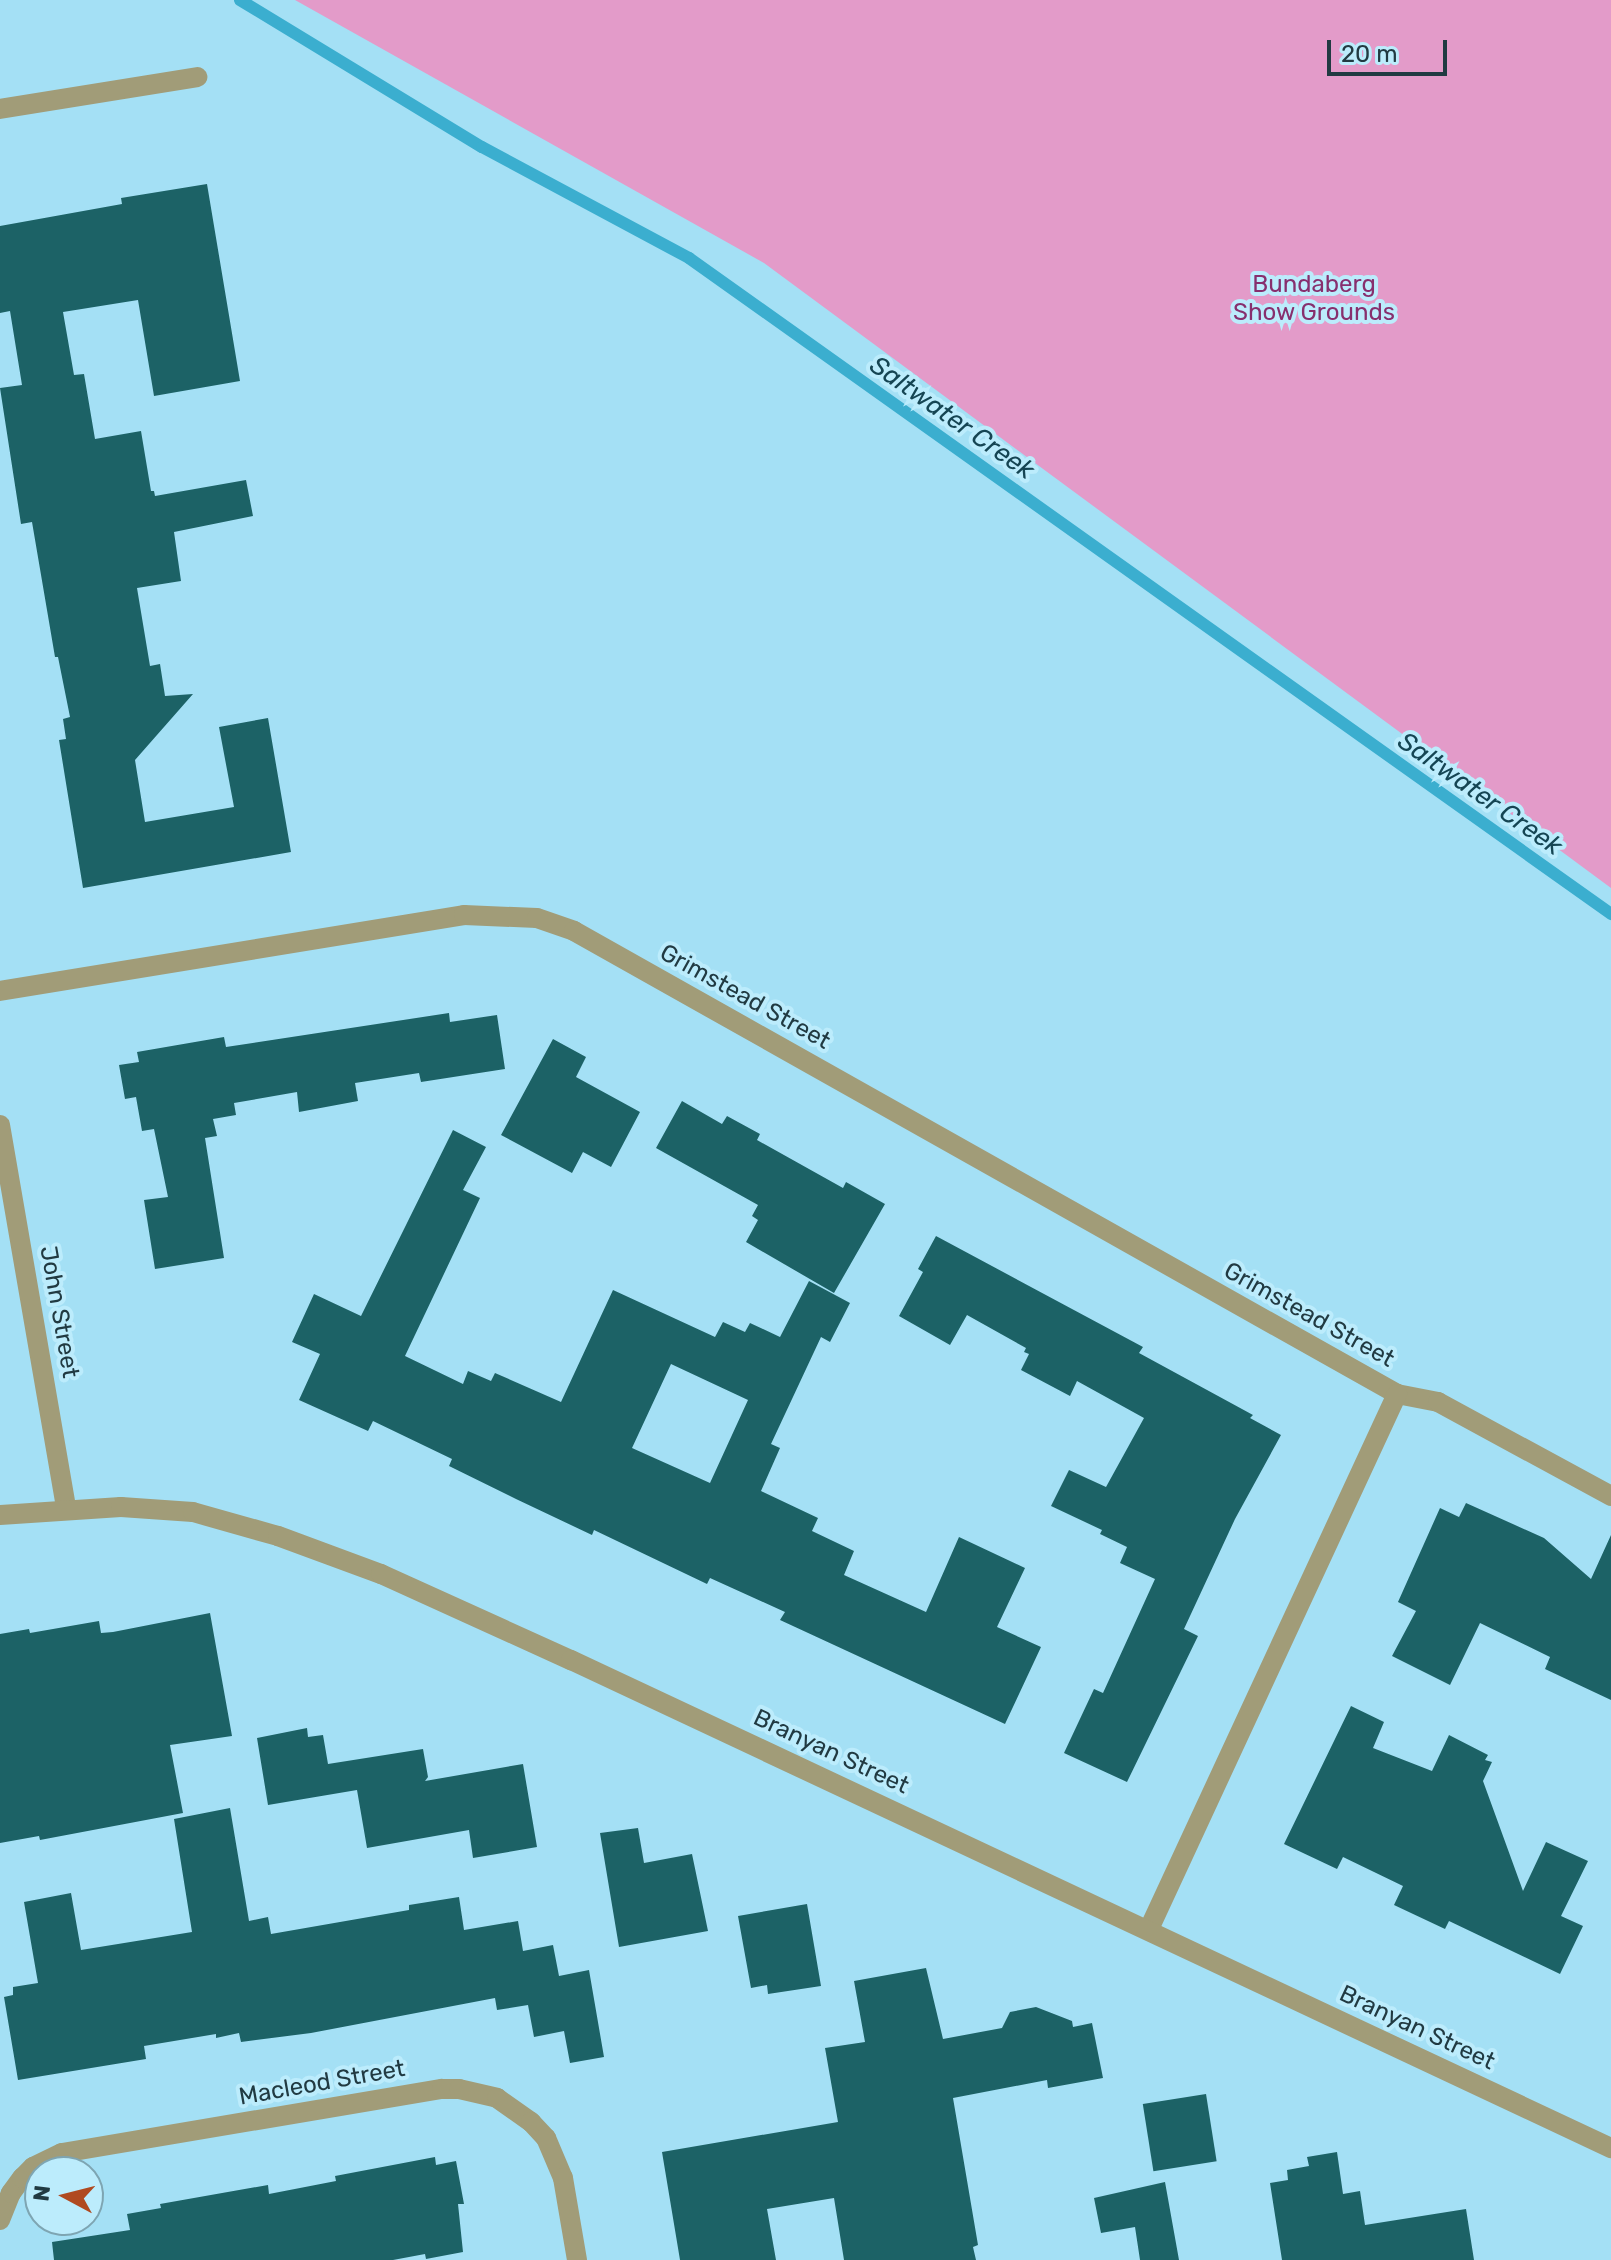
<!DOCTYPE html>
<html>
<head>
<meta charset="utf-8">
<style>
  body { margin:0 }
  #map { position:relative; width:1611px; height:2260px; overflow:hidden; background:#a4e0f5; font-family:Rubik,sans-serif }
  div>[style] { position:absolute }
  .green>* { inset:0; background:#e39bc9 }
  .stream>* { height:12px; margin:-6px; padding:0 6px; transform-origin:6px; border-radius:6px; background:#3baecf }
  .building>* { inset:0; background:#1c6266; transform-origin:0 0 }
  .minor>* { height:20px; margin:-10px; padding:0 10px; transform-origin:10px; border-radius:10px; background:#a19c78 }
  .tertiary>* { height:20px; margin:-10px; padding:0 10px; transform-origin:10px; border-radius:10px; background:#a19c78 }
  span { translate:-50% -50%; white-space:nowrap; text-align:center; line-height:1.15; -webkit-text-stroke:8px #bcecfc; paint-order:stroke }
  .park-label { font-size:24px; color:#872f6e }
  .street-label { font-size:24px; color:#213a42 }
  .water-label { font-size:26px; color:#154553; font-style:italic }
  .north { position:absolute; left:24px; top:2156px; width:80px; height:80px; box-sizing:border-box; background:#bcecfc; border:2px solid #7ea5b2; border-radius:50%; rotate:277deg; font-size:22px; font-weight:700; line-height:32px; text-align:center; color:#213a42 }
  .north::after { content:''; display:block; margin:auto; width:28px; height:36px; background:#b04a20; clip-path:polygon(50% 0,100% 100%,50% 72%,0 100%) }
  .scale { position:absolute; left:1327px; top:40px; width:120px; height:36px; box-sizing:border-box; border:4px solid #213a42; border-top:0; padding-left:10px; font-size:24px; line-height:28px; white-space:nowrap; color:#213a42; -webkit-text-stroke:6px #bcecfc; paint-order:stroke }
</style>
</head>
<body>
<div id="map">
  <div class="green">
    <div style="clip-path:polygon(295px 0,1611px 0,1611px 888px,764px 263px)"></div>
  </div>
  <div class="stream">
    <div style="left:240px;top:0;width:283px;rotate:31.3deg"></div>
    <div style="left:482px;top:147px;width:235px;rotate:28.2deg"></div>
    <div style="left:689px;top:258px;width:1132px;rotate:35.43deg"></div>
  </div>
  <div class="building">
    <div style="clip-path:polygon(207px 184px,240px 381px,154px 396px,138px 300px,63px 312px,74px 375px,84px 374px,95px 439px,141px 431px,151px 491px,154px 491px,155px 496px,246px 480px,253px 516px,174px 532px,181px 581px,137px 588px,150px 666px,160px 664px,165px 696px,193px 694px,135px 760px,145px 822px,234px 807px,219px 727px,268px 718px,291px 852px,83px 888px,59px 740px,66px 739px,63px 719px,70px 717px,58px 657px,55px 657px,32px 522px,21px 524px,0 388px,22px 385px,10px 311px,0 313px,0 226px,122px 204px,121px 198px)"></div>
    <div style="clip-path:polygon(449px 1013px,450px 1022px,497px 1015px,505px 1069px,421px 1082px,419px 1073px,355px 1083px,358px 1101px,299px 1112px,297px 1092px,234px 1103px,236px 1115px,213px 1119px,217px 1136px,205px 1138px,224px 1258px,155px 1269px,144px 1200px,168px 1197px,154px 1129px,142px 1131px,136px 1097px,125px 1099px,119px 1065px,139px 1062px,137px 1052px,224px 1037px,226px 1047px)"></div>
    <div style="clip-path:polygon(553px 1039px,586px 1057px,576px 1077px,640px 1112px,611px 1167px,583px 1152px,572px 1173px,501px 1135px)"></div>
    <div style="clip-path:polygon(682px 1101px,722px 1124px,727px 1116px,760px 1134px,757px 1140px,843px 1188px,846px 1182px,885px 1204px,834px 1293px,746px 1242px,758px 1220px,752px 1216px,758px 1205px,656px 1148px)"></div>
    <div style="clip-path:polygon(evenodd,453px 1130px,486px 1147px,463px 1190px,480px 1198px,405px 1356px,463px 1384px,468px 1371px,491px 1381px,495px 1373px,561px 1402px,613px 1290px,715px 1337px,723px 1322px,745px 1332px,750px 1323px,780px 1337px,809px 1281px,850px 1303px,830px 1342px,821px 1337px,771px 1444px,780px 1448px,761px 1491px,818px 1518px,812px 1531px,854px 1551px,844px 1575px,926px 1612px,959px 1537px,1025px 1568px,997px 1627px,1041px 1647px,1005px 1724px,780px 1620px,785px 1612px,710px 1578px,707px 1584px,594px 1530px,592px 1535px,516px 1499px,449px 1466px,452px 1459px,373px 1421px,368px 1431px,299px 1400px,320px 1354px,292px 1342px,314px 1294px,361px 1316px,453px 1130px,671px 1364px,748px 1400px,710px 1483px,632px 1448px,671px 1364px)"></div>
    <div style="clip-path:polygon(936px 1236px,1143px 1347px,1139px 1353px,1253px 1415px,1250px 1418px,1281px 1435px,1235px 1519px,1184px 1629px,1198px 1636px,1127px 1782px,1064px 1753px,1094px 1689px,1103px 1693px,1155px 1579px,1120px 1563px,1127px 1547px,1100px 1534px,1102px 1530px,1051px 1506px,1069px 1470px,1106px 1487px,1144px 1418px,1077px 1381px,1070px 1396px,1021px 1370px,1029px 1354px,1024px 1352px,1026px 1348px,967px 1315px,950px 1345px,899px 1316px,923px 1272px,918px 1269px)"></div>
    <div style="clip-path:polygon(1466px 1503px,1544px 1538px,1591px 1579px,1611px 1535px,1611px 1700px,1545px 1669px,1550px 1657px,1480px 1623px,1450px 1685px,1392px 1656px,1416px 1611px,1398px 1602px,1440px 1508px,1459px 1517px)"></div>
    <div style="clip-path:polygon(210px 1613px,232px 1736px,170px 1745px,183px 1813px,40px 1840px,39px 1836px,0 1843px,0 1634px,29px 1629px,30px 1633px,99px 1621px,101px 1633px,113px 1632px)"></div>
    <div style="clip-path:polygon(1351px 1706px,1384px 1722px,1373px 1748px,1432px 1771px,1449px 1735px,1488px 1755px,1485px 1760px,1492px 1762px,1483px 1781px,1523px 1891px,1546px 1842px,1588px 1861px,1561px 1916px,1583px 1926px,1560px 1974px,1449px 1921px,1445px 1929px,1394px 1905px,1403px 1886px,1343px 1857px,1337px 1869px,1284px 1844px)"></div>
    <div style="clip-path:polygon(307px 1728px,308px 1737px,323px 1735px,328px 1764px,423px 1749px,428px 1777px,425px 1781px,523px 1764px,537px 1847px,473px 1858px,469px 1830px,367px 1848px,357px 1790px,268px 1805px,257px 1738px)"></div>
    <div style="clip-path:polygon(230px 1808px,249px 1921px,268px 1917px,271px 1934px,409px 1910px,409px 1905px,459px 1897px,464px 1930px,518px 1921px,523px 1951px,553px 1945px,559px 1976px,589px 1970px,604px 2057px,570px 2063px,564px 2031px,534px 2037px,528px 2005px,497px 2010px,495px 1998px,311px 2033px,241px 2042px,239px 2033px,216px 2038px,216px 2034px,144px 2046px,146px 2059px,18px 2080px,4px 1997px,13px 1995px,13px 1987px,38px 1983px,24px 1902px,71px 1893px,81px 1950px,192px 1932px,174px 1819px)"></div>
    <div style="clip-path:polygon(638px 1828px,644px 1863px,692px 1854px,708px 1931px,619px 1947px,600px 1833px)"></div>
    <div style="clip-path:polygon(807px 1904px,821px 1986px,768px 1994px,767px 1985px,751px 1988px,738px 1916px)"></div>
    <div style="clip-path:polygon(926px 1968px,943px 2039px,1002px 2028px,1010px 2012px,1036px 2007px,1072px 2021px,1073px 2027px,1092px 2023px,1103px 2078px,1048px 2088px,1047px 2080px,953px 2098px,978px 2245px,973px 2247px,976px 2260px,844px 2260px,834px 2198px,767px 2209px,776px 2260px,680px 2260px,662px 2152px,838px 2122px,825px 2048px,865px 2042px,854px 1981px)"></div>
    <div style="left:1206px;top:2094px;width:68px;height:64px;rotate:81deg"></div>
    <div style="clip-path:polygon(1337px 2152px,1343px 2194px,1360px 2191px,1365px 2225px,1466px 2209px,1474px 2260px,1282px 2260px,1270px 2183px,1288px 2180px,1287px 2170px,1309px 2166px,1307px 2157px)"></div>
    <div style="clip-path:polygon(435px 2157px,436px 2165px,456px 2161px,464px 2204px,458px 2204px,463px 2252px,426px 2259px,425px 2254px,393px 2260px,54px 2260px,52px 2242px,130px 2230px,127px 2214px,161px 2208px,160px 2204px,268px 2185px,269px 2194px,336px 2181px,335px 2176px)"></div>
    <div style="clip-path:polygon(1165px 2182px,1179px 2260px,1140px 2260px,1135px 2227px,1101px 2233px,1094px 2198px)"></div>
  </div>
  <div class="minor">
    <div style="left:0;top:109px;width:200px;rotate:-9.2deg"></div>
    <div style="left:0;top:991px;width:470px;rotate:-9.3deg"></div>
    <div style="left:464px;top:915px;width:73px;rotate:2.4deg"></div>
    <div style="left:537px;top:918px;width:39px;rotate:19deg"></div>
    <div style="left:574px;top:931px;width:944px;rotate:29.36deg"></div>
    <div style="left:1397px;top:1394px;width:42px;rotate:11deg"></div>
    <div style="left:1438px;top:1402px;width:197px;rotate:28.5deg"></div>
    <div style="left:0;top:1125px;width:389px;rotate:80.2deg"></div>
    <div style="left:1149px;top:1929px;width:590px;rotate:-65.13deg"></div>
    <div style="left:0;top:2220px;width:29px;rotate:-68deg"></div>
    <div style="left:11px;top:2193px;width:19px;rotate:-54deg"></div>
    <div style="left:22px;top:2178px;width:16px;rotate:-45deg"></div>
    <div style="left:33px;top:2167px;width:32px;rotate:-26deg"></div>
    <div style="left:62px;top:2153px;width:385px;rotate:-9.6deg"></div>
    <div style="left:442px;top:2089px;width:17px"></div>
    <div style="left:459px;top:2089px;width:39px;rotate:13deg"></div>
    <div style="left:497px;top:2098px;width:42px;rotate:35.2deg"></div>
    <div style="left:531px;top:2122px;width:22px;rotate:47deg"></div>
    <div style="left:546px;top:2138px;width:43px;rotate:67deg"></div>
    <div style="left:563px;top:2178px;width:83px;rotate:80.3deg"></div>
  </div>
  <div class="tertiary">
    <div style="left:0;top:1515px;width:121px;rotate:-3.8deg"></div>
    <div style="left:121px;top:1507px;width:72px;rotate:4deg"></div>
    <div style="left:193px;top:1512px;width:88px;rotate:15.8deg"></div>
    <div style="left:278px;top:1536px;width:110px;rotate:20.3deg"></div>
    <div style="left:381px;top:1574px;width:209px;rotate:24.4deg"></div>
    <div style="left:571px;top:1660px;width:1149px;rotate:25.14deg"></div>
  </div>
  <div class="park-label">
    <span style="left:1314px;top:299px">Bundaberg<br>Show Grounds</span>
  </div>
  <div class="street-label">
    <span style="left:745px;top:997px;rotate:29deg">Grimstead Street</span>
    <span style="left:59px;top:1312px;rotate:80deg">John Street</span>
    <span style="left:1309px;top:1315px;rotate:29deg">Grimstead Street</span>
    <span style="left:831px;top:1752px;rotate:25deg">Branyan Street</span>
    <span style="left:1417px;top:2028px;rotate:25deg">Branyan Street</span>
    <span style="left:322px;top:2083px;rotate:-10deg">Macleod Street</span>
  </div>
  <div class="water-label">
    <span style="left:952px;top:418px;rotate:35deg">Saltwater Creek</span>
    <span style="left:1480px;top:794px;rotate:35deg">Saltwater Creek</span>
  </div>
  <div class="north">N</div>
  <div class="scale">20 m</div>
</div>
</body>
</html>
